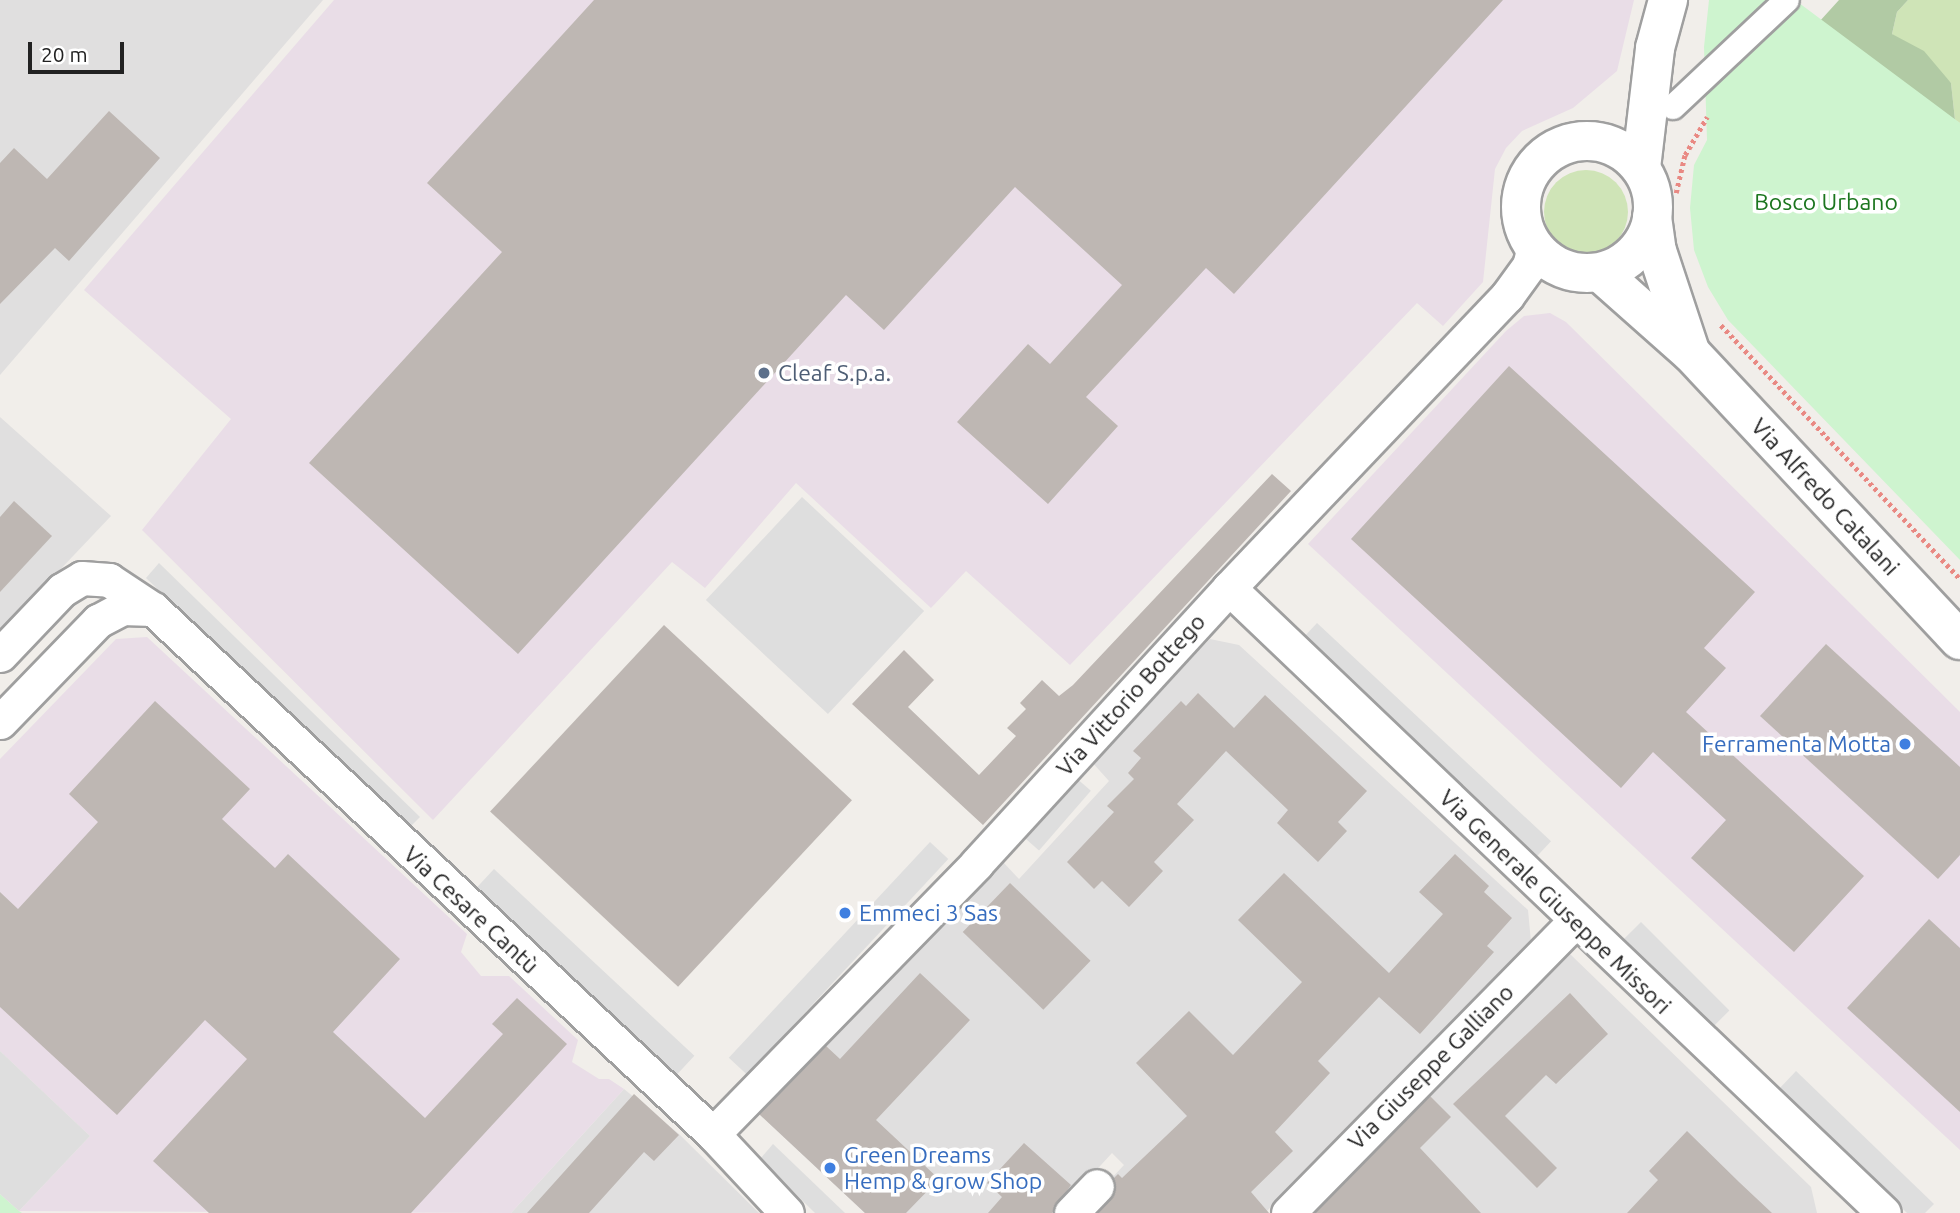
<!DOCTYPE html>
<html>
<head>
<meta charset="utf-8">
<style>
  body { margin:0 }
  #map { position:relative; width:1960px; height:1213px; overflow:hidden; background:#f1eeea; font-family:Ubuntu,sans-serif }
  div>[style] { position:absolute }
  .residential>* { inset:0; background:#e0dfdf }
  .industrial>* { inset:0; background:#e9dde7 }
  .grass>* { inset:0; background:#cfe4b7 }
  .round { border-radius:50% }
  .forest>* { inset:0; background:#b1caa4 }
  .park>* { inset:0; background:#cef4cf }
  .parking>* { inset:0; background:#dedede; transform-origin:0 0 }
  .building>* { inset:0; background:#beb7b3; transform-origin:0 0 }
  .path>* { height:4.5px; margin-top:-2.25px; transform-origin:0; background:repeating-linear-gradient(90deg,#e98983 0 3.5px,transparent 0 7px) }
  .roads { filter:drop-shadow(2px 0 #9f9f9f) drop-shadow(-2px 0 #9f9f9f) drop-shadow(0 2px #9f9f9f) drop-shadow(0 -2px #9f9f9f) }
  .pedestrian>* { height:24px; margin:-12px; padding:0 12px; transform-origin:12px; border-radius:12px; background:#fff }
  .minor>* { height:33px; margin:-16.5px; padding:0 16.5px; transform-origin:16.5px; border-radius:16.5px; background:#fff }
  .tertiary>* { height:38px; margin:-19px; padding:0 19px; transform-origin:19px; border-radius:19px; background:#fff }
  .tertiary>.ring { margin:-19px; padding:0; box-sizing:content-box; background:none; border:38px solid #fff; border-radius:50% }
  .dots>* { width:19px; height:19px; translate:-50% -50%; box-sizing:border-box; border:4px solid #fff; border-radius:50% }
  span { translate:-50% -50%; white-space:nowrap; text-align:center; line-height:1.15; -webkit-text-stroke:7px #fff; paint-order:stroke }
  .park-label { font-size:23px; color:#1b751e }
  .service-label { font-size:23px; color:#4e5e75 }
  .left { translate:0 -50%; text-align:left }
  .street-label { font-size:23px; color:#222 }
  .shop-label { font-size:23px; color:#366cbe }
  .right { translate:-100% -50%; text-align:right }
  .scale { position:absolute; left:28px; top:42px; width:96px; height:32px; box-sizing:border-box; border:4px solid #222; border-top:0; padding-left:9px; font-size:21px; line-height:24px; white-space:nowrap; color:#222; -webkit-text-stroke:5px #fff; paint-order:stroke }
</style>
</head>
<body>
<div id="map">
  <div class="residential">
    <div style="clip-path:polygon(0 0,323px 0,0 375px)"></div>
    <div style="clip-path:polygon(0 417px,111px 516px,0 633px)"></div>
    <div style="clip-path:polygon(1210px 639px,1239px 645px,1528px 910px,1531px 942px,1265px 1213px,1079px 1213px,1124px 1165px,1112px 1153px,1057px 1213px,865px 1213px,759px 1114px,1003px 862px,1019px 879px,1109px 781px,1091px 761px)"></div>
    <div style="clip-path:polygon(1570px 954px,1811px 1187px,1817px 1213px,1307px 1213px)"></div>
    <div style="clip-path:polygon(624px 1089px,679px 1134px,759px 1213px,511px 1213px)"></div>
  </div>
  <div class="industrial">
    <div style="clip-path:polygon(334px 0,1634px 0,1617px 71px,1573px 108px,1522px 131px,1506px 148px,1495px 169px,1483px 282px,1443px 326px,1417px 303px,1070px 665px,966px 571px,931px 608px,796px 483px,705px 588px,672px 562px,433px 820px,142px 530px,231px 419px,84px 290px)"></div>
    <div style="clip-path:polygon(1550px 313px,1566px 322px,1960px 712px,1960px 1150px,1308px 544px,1506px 331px,1524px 316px)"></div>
    <div style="clip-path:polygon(147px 637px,467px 934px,461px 952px,481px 976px,509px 976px,578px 1040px,572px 1062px,599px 1079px,609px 1079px,624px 1089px,511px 1213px,19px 1211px,90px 1136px,0 1051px,0 759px,116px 639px)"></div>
  </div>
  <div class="grass">
    <div style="clip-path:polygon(1908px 0,1960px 0,1960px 123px,1955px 120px,1951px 83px,1892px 34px,1897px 12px)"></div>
    <div class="round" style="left:1544px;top:170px;width:84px;height:84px"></div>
  </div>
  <div class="forest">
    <div style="clip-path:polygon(1839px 0,1908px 0,1897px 12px,1892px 34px,1924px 51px,1951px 83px,1955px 120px,1819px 22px)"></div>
  </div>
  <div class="park">
    <div style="clip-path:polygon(1709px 0,1795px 0,1960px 123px,1960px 560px,1728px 320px,1708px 287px,1694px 250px,1690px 208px,1694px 165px,1707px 140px,1704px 47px)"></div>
    <div style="clip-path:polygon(0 1194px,19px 1211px,22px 1213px,0 1213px)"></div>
  </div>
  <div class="parking">
    <div style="left:802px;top:497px;width:167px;height:141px;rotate:43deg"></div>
    <div style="clip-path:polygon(159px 563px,420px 817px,408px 829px,146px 578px)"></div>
    <div style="left:1317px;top:623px;width:320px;height:23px;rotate:43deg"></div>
    <div style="left:1075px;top:777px;width:21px;height:79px;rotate:41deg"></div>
    <div style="left:930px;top:842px;width:25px;height:295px;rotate:43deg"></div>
    <div style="left:494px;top:869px;width:274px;height:30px;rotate:43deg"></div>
    <div style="left:1641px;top:922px;width:125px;height:28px;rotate:45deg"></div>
    <div style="clip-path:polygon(0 1051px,90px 1136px,19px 1211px,0 1194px)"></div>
    <div style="clip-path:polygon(1796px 1071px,1934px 1204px,1925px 1213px,1907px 1213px,1779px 1089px)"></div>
    <div style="clip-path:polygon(773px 1144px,845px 1213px,815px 1213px,760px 1159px)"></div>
  </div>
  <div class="building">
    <div style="clip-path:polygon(594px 0,1503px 0,1234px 294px,1206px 268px,1086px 397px,1118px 426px,1048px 504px,957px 422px,1028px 344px,1050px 364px,1122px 285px,1015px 187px,884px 330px,846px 295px,518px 654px,309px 463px,502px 252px,427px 183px)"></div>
    <div style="clip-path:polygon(109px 111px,160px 158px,69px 261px,55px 248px,0 304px,0 163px,14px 148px,47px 179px)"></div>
    <div style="clip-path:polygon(1509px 366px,1755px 592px,1704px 648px,1726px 668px,1686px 712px,1864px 876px,1794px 952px,1691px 858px,1726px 820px,1653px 752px,1621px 788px,1351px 539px)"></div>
    <div style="clip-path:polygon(1272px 474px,1291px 491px,983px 825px,852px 704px,904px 650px,934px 680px,908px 707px,979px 775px,1016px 736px,1007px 728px,1026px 709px,1020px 703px,1042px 680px,1059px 696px,1073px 685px)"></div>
    <div style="clip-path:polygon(14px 501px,52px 536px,0 592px,0 517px)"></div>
    <div style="left:664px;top:625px;width:257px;height:255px;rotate:43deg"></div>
    <div style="clip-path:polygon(1826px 644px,1960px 767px,1960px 855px,1938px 879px,1760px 716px)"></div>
    <div style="clip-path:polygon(1198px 693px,1234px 728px,1265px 695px,1367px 791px,1338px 822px,1347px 831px,1318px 862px,1277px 823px,1288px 810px,1226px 751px,1177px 804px,1194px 820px,1154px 862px,1163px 871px,1129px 907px,1102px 881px,1094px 889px,1067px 862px,1114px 812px,1107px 806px,1134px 779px,1128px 773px,1141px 758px,1133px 751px,1181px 701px,1186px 706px)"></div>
    <div style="clip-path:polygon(155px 701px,250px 789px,222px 819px,275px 868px,288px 854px,400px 959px,333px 1032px,425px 1118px,503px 1034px,492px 1024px,517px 998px,567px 1044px,411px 1213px,209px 1213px,153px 1161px,247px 1059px,205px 1020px,117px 1115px,0 1007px,0 892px,18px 909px,98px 822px,69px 794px)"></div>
    <div style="clip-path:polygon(1455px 854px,1489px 886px,1484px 892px,1512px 918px,1487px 946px,1494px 952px,1420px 1034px,1379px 997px,1318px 1061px,1330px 1073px,1275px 1132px,1293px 1151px,1251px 1192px,1269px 1213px,1098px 1213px,1115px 1191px,1114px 1178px,1118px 1174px,1122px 1178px,1187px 1116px,1136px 1063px,1189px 1011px,1233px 1055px,1302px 982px,1238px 920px,1284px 873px,1389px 973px,1443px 914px,1419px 892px)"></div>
    <div style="left:1010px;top:883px;width:112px;height:68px;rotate:44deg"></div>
    <div style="clip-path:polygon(1929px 919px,1960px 948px,1960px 1112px,1847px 1008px)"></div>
    <div style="clip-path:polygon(920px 973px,970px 1020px,876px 1120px,939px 1179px,906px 1213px,865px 1213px,759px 1114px,826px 1046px,840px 1059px)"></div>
    <div style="clip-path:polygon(1570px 993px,1608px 1034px,1556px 1084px,1546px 1075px,1505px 1116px,1557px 1168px,1537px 1188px,1453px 1104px)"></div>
    <div style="clip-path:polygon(634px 1094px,679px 1135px,654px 1161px,644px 1152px,589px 1213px,527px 1213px)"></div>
    <div style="clip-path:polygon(1430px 1096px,1451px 1117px,1420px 1148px,1481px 1213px,1315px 1213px)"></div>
    <div style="clip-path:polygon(1687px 1131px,1739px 1182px,1772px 1213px,1627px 1213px,1658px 1180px,1649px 1171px)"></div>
    <div style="clip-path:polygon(1024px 1143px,1071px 1185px,1052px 1213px,988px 1213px,1002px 1197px,987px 1183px)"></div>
  </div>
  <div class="path">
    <div style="left:1676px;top:193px;width:39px;rotate:-77deg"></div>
    <div style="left:1685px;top:155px;width:44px;rotate:-59.9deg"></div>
    <div style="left:1721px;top:325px;width:349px;rotate:46.7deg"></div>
  </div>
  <div class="roads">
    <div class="pedestrian">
      <div style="left:1673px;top:107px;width:156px;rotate:-43.2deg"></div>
    </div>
    <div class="minor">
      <div style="left:1229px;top:588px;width:905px;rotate:43.66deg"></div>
      <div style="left:0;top:655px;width:90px;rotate:-46.4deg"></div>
      <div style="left:62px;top:590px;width:23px;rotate:-31deg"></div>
      <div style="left:82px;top:578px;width:27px;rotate:4deg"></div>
      <div style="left:109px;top:580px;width:53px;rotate:33.4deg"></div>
      <div style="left:153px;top:609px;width:768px;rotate:43.15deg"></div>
      <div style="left:713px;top:1134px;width:108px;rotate:46.9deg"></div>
      <div style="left:0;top:722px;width:141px;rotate:-45.9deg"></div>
      <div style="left:98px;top:621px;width:27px;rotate:-28deg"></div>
      <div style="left:122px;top:608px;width:31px;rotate:2deg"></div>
      <div style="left:713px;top:1134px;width:378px;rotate:-45.7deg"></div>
      <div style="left:977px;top:863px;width:373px;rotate:-47.5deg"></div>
      <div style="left:1229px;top:588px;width:403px;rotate:-46.4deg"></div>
      <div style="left:1507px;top:296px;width:37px;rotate:-54deg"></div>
      <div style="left:1529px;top:266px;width:21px;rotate:-76deg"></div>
      <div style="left:1071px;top:1213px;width:37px;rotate:-46deg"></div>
      <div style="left:1288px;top:1213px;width:409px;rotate:-45.5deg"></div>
    </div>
    <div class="tertiary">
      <div class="ring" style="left:1521px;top:141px;width:94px;height:94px"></div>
      <div style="left:1641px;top:168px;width:121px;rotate:-83.3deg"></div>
      <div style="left:1655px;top:48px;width:50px;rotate:-74.8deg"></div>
      <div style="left:1652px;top:217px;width:34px;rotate:82deg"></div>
      <div style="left:1657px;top:251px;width:105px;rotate:71.7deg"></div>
      <div style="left:1603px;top:275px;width:118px;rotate:41.6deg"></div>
      <div style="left:1691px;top:353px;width:393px;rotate:46.9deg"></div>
    </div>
  </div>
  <div class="dots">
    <div style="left:764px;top:373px;background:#5c6f8a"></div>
    <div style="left:1905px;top:744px;background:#3f7fe0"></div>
    <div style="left:845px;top:913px;background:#3f7fe0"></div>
    <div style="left:830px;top:1168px;background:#3f7fe0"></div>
  </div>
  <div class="park-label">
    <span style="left:1826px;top:202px">Bosco Urbano</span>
  </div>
  <div class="service-label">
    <span class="left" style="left:778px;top:373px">Cleaf S.p.a.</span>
  </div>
  <div class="street-label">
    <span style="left:1825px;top:497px;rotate:47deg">Via Alfredo Catalani</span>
    <span style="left:1131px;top:695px;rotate:-48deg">Via Vittorio Bottego</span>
    <span style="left:1555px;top:902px;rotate:44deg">Via Generale Giuseppe Missori</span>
    <span style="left:471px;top:910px;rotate:43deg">Via Cesare Cantù</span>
    <span style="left:1431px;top:1067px;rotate:-45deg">Via Giuseppe Galliano</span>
  </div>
  <div class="shop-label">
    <span class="right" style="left:1891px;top:744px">Ferramenta Motta</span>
    <span class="left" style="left:859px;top:913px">Emmeci 3 Sas</span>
    <span class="left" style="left:844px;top:1168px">Green Dreams<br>Hemp &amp; grow Shop</span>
  </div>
  <div class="scale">20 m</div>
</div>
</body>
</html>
